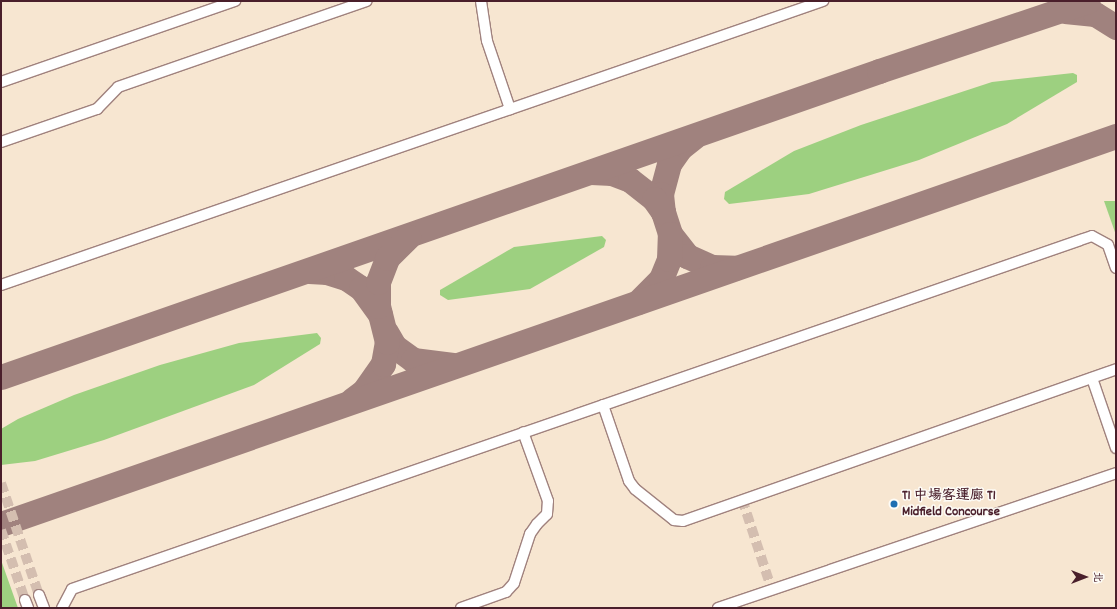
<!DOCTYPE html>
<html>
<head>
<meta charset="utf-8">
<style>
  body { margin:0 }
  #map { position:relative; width:1117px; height:609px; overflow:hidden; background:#f7e6d1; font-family:Dekko,"LXGW WenKai TC",sans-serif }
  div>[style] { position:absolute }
  .green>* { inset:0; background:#9dd080 }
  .taxiway>* { height:25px; margin:-12.5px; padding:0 12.5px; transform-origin:12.5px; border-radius:12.5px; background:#a0827e }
  .minor-tunnel>* { height:10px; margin-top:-5px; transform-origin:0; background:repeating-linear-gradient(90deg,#d4beb0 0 10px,transparent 0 15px) }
  .roads { filter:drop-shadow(1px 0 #a0827e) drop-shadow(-1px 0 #a0827e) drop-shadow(0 1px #a0827e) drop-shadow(0 -1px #a0827e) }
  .minor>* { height:10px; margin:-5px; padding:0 5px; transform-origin:5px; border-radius:5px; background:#fff }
  .dots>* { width:11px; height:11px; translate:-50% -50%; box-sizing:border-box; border:2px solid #fdfcf7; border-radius:50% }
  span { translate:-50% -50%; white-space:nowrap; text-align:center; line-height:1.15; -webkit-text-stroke:3px #fdfcf7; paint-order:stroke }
  .poi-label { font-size:14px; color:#4a1f2b; font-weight:700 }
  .left { translate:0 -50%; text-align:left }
  .frame { position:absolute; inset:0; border:2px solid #4a1f2b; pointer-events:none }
  .north { position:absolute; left:1065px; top:557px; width:40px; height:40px; -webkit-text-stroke:3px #fdfcf7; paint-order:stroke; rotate:90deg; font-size:11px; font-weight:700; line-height:16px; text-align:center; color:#4a1f2b }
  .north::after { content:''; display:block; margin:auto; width:14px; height:18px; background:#4a1f2b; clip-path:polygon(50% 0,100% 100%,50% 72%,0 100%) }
</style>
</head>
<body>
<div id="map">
  <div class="green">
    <div style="clip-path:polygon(1073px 73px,1077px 75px,1077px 82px,1007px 124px,919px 160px,809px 194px,729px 204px,724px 199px,725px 192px,794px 151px,861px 125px,992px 82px)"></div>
    <div style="clip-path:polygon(1104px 201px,1116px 201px,1116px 235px)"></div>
    <div style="clip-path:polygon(602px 236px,606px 240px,604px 247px,530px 289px,448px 300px,440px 295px,440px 290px,514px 247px)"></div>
    <div style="clip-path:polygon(317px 333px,321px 338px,320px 344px,254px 385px,104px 440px,35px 461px,1px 465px,1px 429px,18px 419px,74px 395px,160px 365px,239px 343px)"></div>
    <div style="clip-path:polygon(1px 560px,18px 608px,1px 608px)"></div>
  </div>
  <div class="taxiway">
    <div style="left:1065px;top:11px;width:30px;rotate:6deg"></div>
    <div style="left:1095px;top:14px;width:25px;rotate:32deg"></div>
    <div style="left:694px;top:137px;width:18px;rotate:142deg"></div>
    <div style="left:680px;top:148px;width:19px;rotate:125deg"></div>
    <div style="left:669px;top:164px;width:31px;rotate:105deg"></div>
    <div style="left:661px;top:194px;width:18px;rotate:84deg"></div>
    <div style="left:663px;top:212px;width:23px;rotate:72deg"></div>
    <div style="left:670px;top:234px;width:28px;rotate:52deg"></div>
    <div style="left:687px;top:256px;width:27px;rotate:24deg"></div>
    <div style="left:712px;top:267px;width:23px;rotate:2deg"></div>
    <div style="left:591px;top:172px;width:21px;rotate:3deg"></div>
    <div style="left:612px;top:173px;width:19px;rotate:21deg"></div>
    <div style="left:630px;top:180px;width:31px;rotate:38deg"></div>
    <div style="left:654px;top:199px;width:16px;rotate:55deg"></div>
    <div style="left:309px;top:271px;width:18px;rotate:3deg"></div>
    <div style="left:327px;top:272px;width:20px;rotate:18deg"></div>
    <div style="left:346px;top:278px;width:18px;rotate:34deg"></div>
    <div style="left:361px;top:288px;width:32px;rotate:54deg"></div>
    <div style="left:638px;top:302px;width:33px;rotate:-45deg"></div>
    <div style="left:661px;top:279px;width:22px;rotate:-68deg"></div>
    <div style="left:669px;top:259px;width:25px;rotate:-88deg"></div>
    <div style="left:386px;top:332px;width:16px;rotate:60deg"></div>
    <div style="left:394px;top:346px;width:24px;rotate:36deg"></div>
    <div style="left:413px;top:360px;width:40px;rotate:7.1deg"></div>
    <div style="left:1px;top:377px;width:930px;rotate:-19.21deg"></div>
    <div style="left:879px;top:71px;width:220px;rotate:-18.5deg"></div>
    <div style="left:352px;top:400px;width:15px;rotate:-37deg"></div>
    <div style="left:364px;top:391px;width:33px;rotate:-55deg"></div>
    <div style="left:383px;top:364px;width:22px;rotate:-80deg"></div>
    <div style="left:387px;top:342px;width:37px;rotate:-104deg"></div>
    <div style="left:378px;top:306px;width:24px;rotate:-90deg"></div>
    <div style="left:378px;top:282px;width:26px;rotate:-69deg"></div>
    <div style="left:387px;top:258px;width:30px;rotate:-45deg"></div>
    <div style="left:1px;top:524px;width:1181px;rotate:-19.19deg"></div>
  </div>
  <div class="minor-tunnel">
    <div style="left:1px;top:483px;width:118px;rotate:71.3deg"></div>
    <div style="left:742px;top:499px;width:96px;rotate:71.8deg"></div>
    <div style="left:1px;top:530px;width:74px;rotate:71.1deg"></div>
  </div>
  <div class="roads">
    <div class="minor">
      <div style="left:481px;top:1px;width:40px;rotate:81.5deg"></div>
      <div style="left:487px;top:41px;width:72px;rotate:71.3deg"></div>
      <div style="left:1px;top:82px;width:248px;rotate:-19.1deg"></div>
      <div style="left:1px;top:142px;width:102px;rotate:-19deg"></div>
      <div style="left:97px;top:109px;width:30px;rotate:-46deg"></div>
      <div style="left:118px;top:87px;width:263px;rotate:-19.1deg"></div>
      <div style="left:1px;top:285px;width:870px;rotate:-19.06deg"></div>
      <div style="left:1092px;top:378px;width:74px;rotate:71.1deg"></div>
      <div style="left:603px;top:405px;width:80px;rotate:71.1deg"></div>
      <div style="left:629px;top:481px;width:10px;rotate:53deg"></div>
      <div style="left:635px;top:489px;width:50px;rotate:38.5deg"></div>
      <div style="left:674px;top:520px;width:9px;rotate:6deg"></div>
      <div style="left:683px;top:521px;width:459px;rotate:-19.3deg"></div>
      <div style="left:39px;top:595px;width:14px;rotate:69deg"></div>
      <div style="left:25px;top:600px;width:9px;rotate:69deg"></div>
      <div style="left:62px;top:608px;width:21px;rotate:-62deg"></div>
      <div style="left:72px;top:589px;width:1079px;rotate:-19.09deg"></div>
      <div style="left:1092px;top:236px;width:18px;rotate:29deg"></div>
      <div style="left:1108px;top:245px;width:24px;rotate:71deg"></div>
      <div style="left:461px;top:608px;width:48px;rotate:-19.6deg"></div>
      <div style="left:506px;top:592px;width:12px;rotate:-48deg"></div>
      <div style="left:514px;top:583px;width:52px;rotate:-71.9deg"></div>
      <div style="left:530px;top:534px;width:12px;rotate:-55deg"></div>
      <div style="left:537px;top:524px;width:14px;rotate:-45deg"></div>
      <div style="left:547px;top:514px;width:13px;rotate:-86deg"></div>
      <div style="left:548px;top:501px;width:73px;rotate:-109.9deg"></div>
      <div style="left:718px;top:608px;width:420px;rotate:-18.7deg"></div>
    </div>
  </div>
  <div class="dots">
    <div style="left:894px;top:504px;background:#1f6fb2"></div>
  </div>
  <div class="poi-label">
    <span class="left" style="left:902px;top:504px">T1 中場客運廊 T1<br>Midfield Concourse</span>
  </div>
  <div class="frame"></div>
  <div class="north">北</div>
</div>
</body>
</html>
